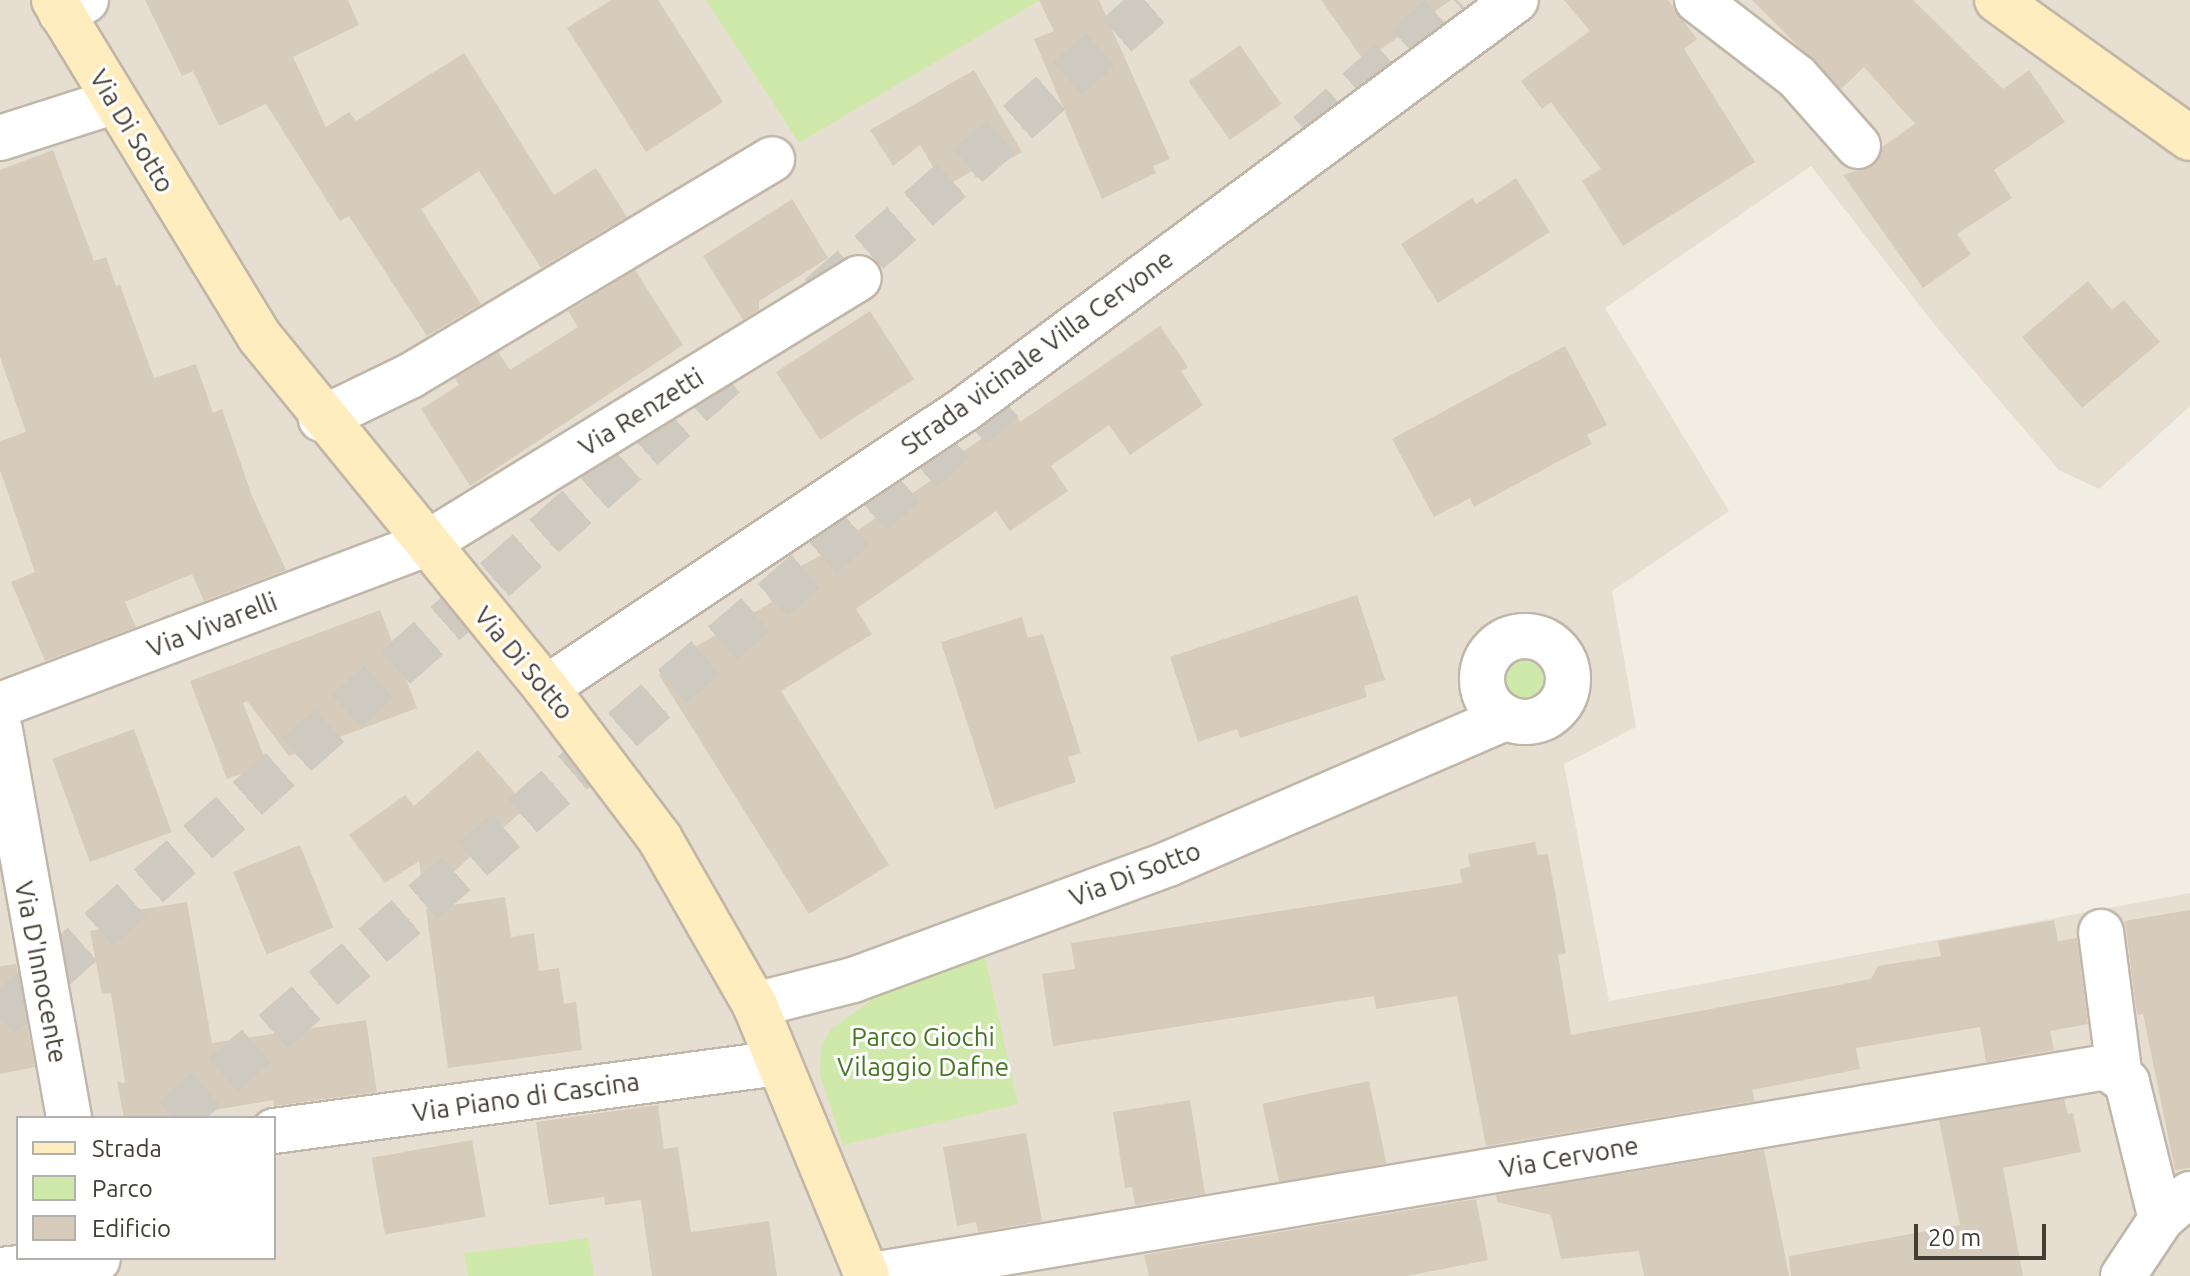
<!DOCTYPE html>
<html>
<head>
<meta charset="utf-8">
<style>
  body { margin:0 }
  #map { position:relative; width:2190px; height:1276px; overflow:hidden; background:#f2ede3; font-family:Ubuntu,sans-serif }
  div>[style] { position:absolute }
  .residential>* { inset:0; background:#e6dfd1 }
  .green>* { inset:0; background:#cfe9aa }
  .round { border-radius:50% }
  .building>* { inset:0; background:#d7cbbb; transform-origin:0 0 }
  .highway-tunnel>* { height:44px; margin-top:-22px; transform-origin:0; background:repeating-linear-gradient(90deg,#cfcac0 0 44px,transparent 0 66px) }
  .roads { filter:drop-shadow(2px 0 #c1b7a9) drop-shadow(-2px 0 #c1b7a9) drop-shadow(0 2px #c1b7a9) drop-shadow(0 -2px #c1b7a9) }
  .street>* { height:44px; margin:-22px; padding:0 22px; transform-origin:22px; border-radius:22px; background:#fff }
  .street>.ring { margin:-22px; padding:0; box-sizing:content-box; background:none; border:44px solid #fff; border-radius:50% }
  .secondary>* { height:44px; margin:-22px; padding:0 22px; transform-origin:22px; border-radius:22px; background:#ffedc0 }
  span { translate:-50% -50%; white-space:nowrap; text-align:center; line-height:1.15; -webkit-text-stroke:6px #fff; paint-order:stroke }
  .street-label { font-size:26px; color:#443d33 }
  .park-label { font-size:26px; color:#487725 }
  .legend { position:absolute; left:16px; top:1116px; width:260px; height:144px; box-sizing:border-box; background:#fff; border:2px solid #b4b1ad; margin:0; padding:10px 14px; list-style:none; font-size:24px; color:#443d33 }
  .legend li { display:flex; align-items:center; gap:16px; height:40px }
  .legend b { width:40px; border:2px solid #b4b1ad }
  .scale { position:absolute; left:1914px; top:1224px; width:132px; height:36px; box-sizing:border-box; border:4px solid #443d33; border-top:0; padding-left:10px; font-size:24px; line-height:28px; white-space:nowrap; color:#443d33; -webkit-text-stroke:6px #fff; paint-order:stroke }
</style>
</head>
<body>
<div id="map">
  <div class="residential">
    <div style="clip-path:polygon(evenodd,0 0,2190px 0,2190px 406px,2099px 489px,2059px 470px,1938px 329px,1811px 166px,1605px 308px,1729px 511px,1612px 591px,1636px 727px,1564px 764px,1609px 1001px,2190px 893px,2190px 1276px,0 1276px,0 0,18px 1118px,274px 1118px,274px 1258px,18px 1258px,18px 1118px)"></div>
  </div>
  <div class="green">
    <div style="clip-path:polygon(706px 0,1040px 0,799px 143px)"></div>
    <div class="round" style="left:1502px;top:656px;width:48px;height:48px"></div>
    <div style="clip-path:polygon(985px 957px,1018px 1104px,843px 1145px,820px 1075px,821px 1046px,831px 1029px,879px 994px)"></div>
    <div style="clip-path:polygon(588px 1238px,594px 1276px,468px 1276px,464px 1253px)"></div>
  </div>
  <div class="building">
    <div style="clip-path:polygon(145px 0,348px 0,359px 25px,293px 57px,326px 127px,349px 112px,356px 121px,464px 53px,554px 195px,596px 168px,627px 217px,541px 268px,479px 171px,421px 209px,481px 304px,427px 336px,349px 216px,340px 221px,266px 104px,219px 126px,193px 71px,182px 76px)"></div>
    <div style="clip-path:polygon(611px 0,658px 0,723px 102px,646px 152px,567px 28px)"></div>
    <div style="clip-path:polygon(1039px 0,1099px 0,1170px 159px,1153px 166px,1156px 173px,1102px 199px,1034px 39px,1054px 31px)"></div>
    <div style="clip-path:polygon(1321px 0,1451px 0,1364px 61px)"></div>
    <div style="clip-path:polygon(1564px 0,1668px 0,1697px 39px,1684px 49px,1755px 162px,1623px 246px,1582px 181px,1601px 169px,1551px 102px,1542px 109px,1521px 81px,1590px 31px)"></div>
    <div style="clip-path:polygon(1752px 0,1913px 0,2003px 89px,2029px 70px,2065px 122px,1994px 170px,2012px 198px,1957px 234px,1971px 254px,1923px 288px,1843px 175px,1874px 165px,1882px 147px,1915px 124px,1864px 67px,1841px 89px)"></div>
    <div style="left:1240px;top:45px;width:72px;height:63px;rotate:55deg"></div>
    <div style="clip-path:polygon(974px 70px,1022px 152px,976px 178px,972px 171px,945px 187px,920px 145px,893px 166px,870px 130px)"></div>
    <div style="clip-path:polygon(53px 150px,94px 261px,106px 257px,116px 286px,120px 285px,154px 378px,196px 364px,213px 413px,222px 409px,252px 496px,286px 570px,204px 601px,192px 574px,125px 602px,136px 627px,45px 661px,11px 582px,35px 572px,0 470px,0 441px,26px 432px,0 357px,0 170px)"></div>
    <div style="clip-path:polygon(1516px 178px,1550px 232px,1438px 303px,1401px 244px,1472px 198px,1476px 204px)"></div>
    <div style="clip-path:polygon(792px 199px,828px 258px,759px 301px,759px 310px,743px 320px,703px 256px)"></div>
    <div style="clip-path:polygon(635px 270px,683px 345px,470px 486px,421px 409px,459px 385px,455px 378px,498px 352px,510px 370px,578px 327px,568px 311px)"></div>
    <div style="clip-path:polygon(2088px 281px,2112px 310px,2124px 300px,2160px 342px,2082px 408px,2022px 337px)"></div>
    <div style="left:870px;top:311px;width:81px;height:112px;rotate:57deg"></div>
    <div style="clip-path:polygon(1160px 326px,1188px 367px,1181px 371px,1203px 405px,1130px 455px,1109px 425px,1051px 466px,1068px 491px,1010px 531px,996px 511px,856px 609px,872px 634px,781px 691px,889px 865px,809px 914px,659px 675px,694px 655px,690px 650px,772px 602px,763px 587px,823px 554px,961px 460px,958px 455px,1016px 415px,1020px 422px)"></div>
    <div style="clip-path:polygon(1565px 346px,1607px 425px,1587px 435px,1592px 444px,1561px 460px,1474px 507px,1470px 498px,1434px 517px,1392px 439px)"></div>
    <div style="clip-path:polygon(1357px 595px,1385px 680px,1364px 686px,1367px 697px,1240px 738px,1237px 729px,1198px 742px,1170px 657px)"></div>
    <div style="clip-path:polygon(380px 610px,417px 708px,289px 756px,247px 701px,243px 703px,267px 764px,227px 779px,190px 681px)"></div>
    <div style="clip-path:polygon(1022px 617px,1028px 638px,1043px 634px,1081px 753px,1068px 757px,1076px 782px,995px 809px,941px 642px)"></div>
    <div style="left:134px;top:729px;width:110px;height:87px;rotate:70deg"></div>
    <div style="clip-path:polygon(478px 750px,527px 807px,424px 898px,419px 861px,385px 883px,349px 835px,405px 795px,414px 806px)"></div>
    <div style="clip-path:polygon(1535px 842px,1538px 855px,1548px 854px,1566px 953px,1558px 955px,1571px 1035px,1871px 979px,1878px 966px,1941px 956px,1938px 941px,2054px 920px,2058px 941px,2077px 938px,2088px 1024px,2050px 1031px,2054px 1050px,1986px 1062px,1980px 1027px,1856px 1048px,1860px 1069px,1752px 1090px,1755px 1101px,1486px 1146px,1457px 996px,1376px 1009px,1374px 996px,1053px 1046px,1042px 974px,1075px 969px,1071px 943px,1462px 883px,1460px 869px,1470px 867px,1468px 854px)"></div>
    <div style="left:300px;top:845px;width:89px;height:72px;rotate:68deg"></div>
    <div style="clip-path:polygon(505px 897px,511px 937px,534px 933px,539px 971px,559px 968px,564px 1004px,576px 1002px,582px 1050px,448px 1068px,426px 909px)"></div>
    <div style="clip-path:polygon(187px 902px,212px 1043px,366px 1020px,377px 1092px,274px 1106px,274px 1100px,168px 1118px,124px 1118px,117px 1082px,125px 1083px,111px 993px,102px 994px,90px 931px,127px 924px,125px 912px)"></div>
    <div style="clip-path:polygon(2190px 910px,2190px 1168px,2175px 1170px,2143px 1014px,2137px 1015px,2125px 921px)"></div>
    <div style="clip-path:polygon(16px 964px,35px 1067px,0 1074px,0 966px)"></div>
    <div style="left:1369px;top:1081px;width:84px;height:109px;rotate:78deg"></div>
    <div style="clip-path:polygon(2064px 1099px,2068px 1114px,2073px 1113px,2081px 1152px,2003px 1168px,2023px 1276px,1791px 1276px,1789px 1256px,1960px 1225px,1939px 1120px)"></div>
    <div style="clip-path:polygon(1190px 1100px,1205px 1194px,1135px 1205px,1132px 1187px,1125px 1188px,1113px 1112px)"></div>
    <div style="clip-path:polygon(658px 1105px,664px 1149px,678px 1147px,691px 1232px,769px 1221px,777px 1276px,652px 1276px,641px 1200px,605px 1205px,604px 1197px,549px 1205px,536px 1122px)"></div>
    <div style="clip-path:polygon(1026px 1133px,1042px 1221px,978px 1232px,976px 1222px,957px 1226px,943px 1147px)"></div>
    <div style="left:472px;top:1140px;width:78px;height:102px;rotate:80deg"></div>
    <div style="clip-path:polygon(1764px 1150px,1789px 1276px,1644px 1276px,1639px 1251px,1561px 1259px,1551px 1215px,1497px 1202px,1496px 1195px)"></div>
    <div style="clip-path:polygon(1476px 1199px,1488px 1260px,1407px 1276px,1149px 1276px,1144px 1255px)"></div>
  </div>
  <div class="highway-tunnel">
    <div style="left:1308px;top:134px;width:201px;rotate:-41.8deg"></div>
    <div style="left:819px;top:296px;width:449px;rotate:-41.2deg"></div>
    <div style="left:0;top:1017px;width:978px;rotate:-41.48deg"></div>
    <div style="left:173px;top:1118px;width:1098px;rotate:-40.83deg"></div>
  </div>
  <div class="roads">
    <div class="street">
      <div style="left:1697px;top:0;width:126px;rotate:37.6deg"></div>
      <div style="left:1797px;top:77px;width:92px;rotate:48.5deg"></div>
      <div style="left:61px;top:13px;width:28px;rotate:-27deg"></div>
      <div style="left:0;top:138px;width:119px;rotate:-17.7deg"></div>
      <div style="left:321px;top:419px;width:99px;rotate:-25.8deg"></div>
      <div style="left:410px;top:376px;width:422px;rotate:-30.9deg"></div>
      <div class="ring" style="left:1482px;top:636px;width:42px;height:42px"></div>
      <div style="left:546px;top:688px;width:503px;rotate:-33.66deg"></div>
      <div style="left:965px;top:409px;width:686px;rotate:-36.59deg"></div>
      <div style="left:0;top:705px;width:453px;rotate:-20.7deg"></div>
      <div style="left:424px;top:545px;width:510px;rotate:-31.54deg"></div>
      <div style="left:0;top:730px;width:394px;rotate:79.9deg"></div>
      <div style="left:2101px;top:932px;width:140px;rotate:82.6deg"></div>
      <div style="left:755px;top:1005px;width:101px;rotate:-14.3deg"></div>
      <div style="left:853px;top:980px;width:336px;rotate:-20.2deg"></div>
      <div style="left:1168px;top:864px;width:368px;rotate:-23.4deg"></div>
      <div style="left:274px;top:1131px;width:509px;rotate:-7.68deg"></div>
      <div style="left:0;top:1270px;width:98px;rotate:-5.9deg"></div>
      <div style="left:867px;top:1276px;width:1257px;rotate:-9.57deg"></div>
      <div style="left:2106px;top:1067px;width:26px;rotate:36deg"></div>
      <div style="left:2127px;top:1082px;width:141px;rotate:76.1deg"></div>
      <div style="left:2123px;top:1276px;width:69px;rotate:-56.3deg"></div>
      <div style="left:2161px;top:1219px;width:38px;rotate:-41deg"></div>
    </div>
    <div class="secondary">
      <div style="left:54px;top:0;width:394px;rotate:58.6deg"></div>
      <div style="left:259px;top:336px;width:454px;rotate:50.8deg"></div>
      <div style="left:546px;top:688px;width:189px;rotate:52.9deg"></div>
      <div style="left:660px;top:839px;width:191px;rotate:60.2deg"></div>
      <div style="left:755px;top:1005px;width:293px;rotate:67.5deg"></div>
      <div style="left:1997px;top:0;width:237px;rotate:35.6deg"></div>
    </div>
  </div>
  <div class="street-label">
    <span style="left:132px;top:131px;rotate:59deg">Via Di Sotto</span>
    <span style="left:1037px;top:352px;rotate:-36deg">Strada vicinale Villa Cervone</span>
    <span style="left:641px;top:412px;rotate:-32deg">Via Renzetti</span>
    <span style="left:212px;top:625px;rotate:-21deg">Via Vivarelli</span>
    <span style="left:524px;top:663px;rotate:50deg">Via Di Sotto</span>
    <span style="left:1135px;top:874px;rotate:-21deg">Via Di Sotto</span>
    <span style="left:41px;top:972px;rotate:79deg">Via D'Innocente</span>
    <span style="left:526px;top:1097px;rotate:-8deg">Via Piano di Cascina</span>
    <span style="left:1569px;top:1157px;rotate:-10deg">Via Cervone</span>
  </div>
  <div class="park-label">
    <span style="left:923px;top:1052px">Parco Giochi<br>Vilaggio Dafne</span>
  </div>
  <ul class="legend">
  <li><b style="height:10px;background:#ffedc0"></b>Strada</li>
  <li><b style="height:22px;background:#cfe9aa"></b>Parco</li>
  <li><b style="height:22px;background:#d7cbbb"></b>Edificio</li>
  </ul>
  <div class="scale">20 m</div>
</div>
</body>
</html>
